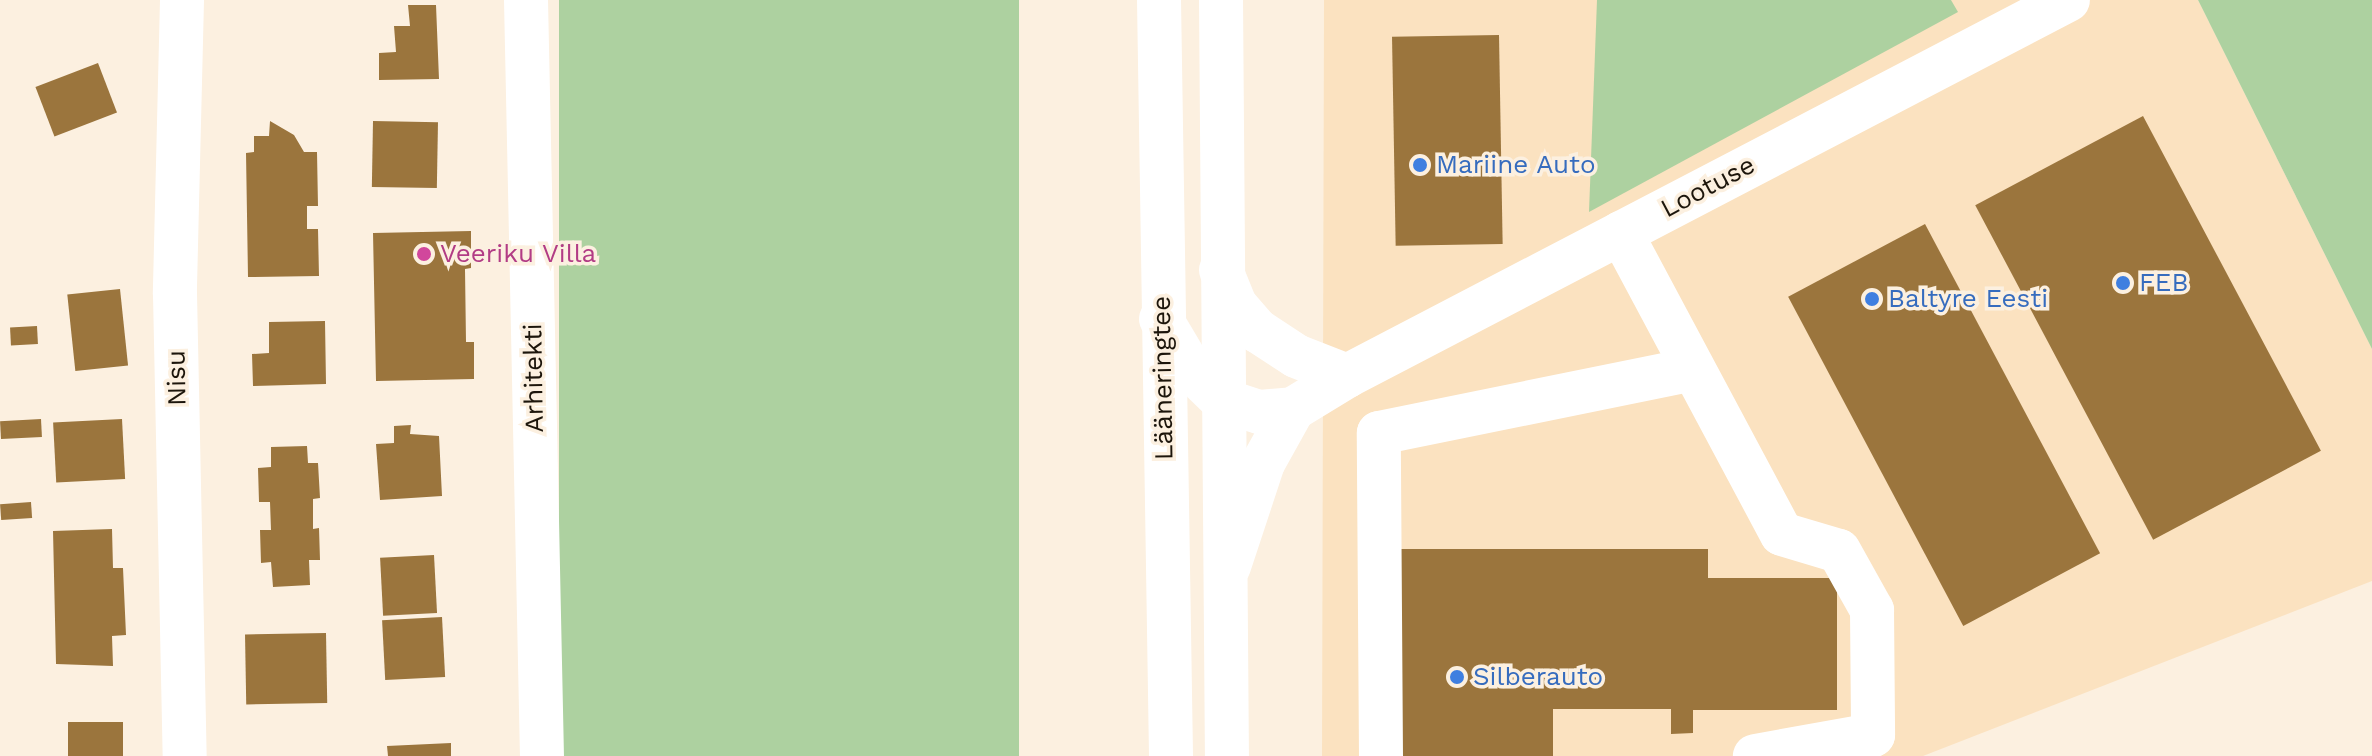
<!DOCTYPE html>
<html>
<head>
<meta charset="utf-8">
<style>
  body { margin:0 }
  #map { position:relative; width:2372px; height:756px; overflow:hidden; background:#fcf0e0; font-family:"Work Sans",sans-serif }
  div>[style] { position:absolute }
  .built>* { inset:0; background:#fbe2c0 }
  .green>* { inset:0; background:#add1a0; transform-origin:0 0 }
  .building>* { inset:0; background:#9b753d; transform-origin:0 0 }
  .minor>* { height:44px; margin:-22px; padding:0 22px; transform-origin:22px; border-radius:22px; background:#fff }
  .highway>* { height:44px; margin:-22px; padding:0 22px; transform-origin:22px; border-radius:22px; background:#fff }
  .dots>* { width:22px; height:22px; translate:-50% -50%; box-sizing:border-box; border:4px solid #fcf0e0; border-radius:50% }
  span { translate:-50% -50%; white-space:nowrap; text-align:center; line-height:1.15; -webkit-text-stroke:7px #fcf0e0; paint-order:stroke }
  .shop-label { font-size:26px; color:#366cbe }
  .left { translate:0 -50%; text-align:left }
  .street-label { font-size:26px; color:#1c150b }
  .hotel-label { font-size:26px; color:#b23c85 }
</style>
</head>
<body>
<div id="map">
  <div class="built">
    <div style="clip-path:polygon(1324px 0,2198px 0,2372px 349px,2372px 581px,1923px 756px,1322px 756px)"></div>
  </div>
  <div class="green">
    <div style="left:559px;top:0;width:460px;height:756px"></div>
    <div style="clip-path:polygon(1597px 0,1951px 0,1958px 12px,1589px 212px)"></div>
    <div style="clip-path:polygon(2198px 0,2372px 0,2372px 349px)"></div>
  </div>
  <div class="building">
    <div style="clip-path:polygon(408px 5px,436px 5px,439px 79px,379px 80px,379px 53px,396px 52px,394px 26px,410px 26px)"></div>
    <div style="left:1499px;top:35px;width:209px;height:107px;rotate:89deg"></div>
    <div style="left:98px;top:63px;width:53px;height:67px;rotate:69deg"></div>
    <div style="left:2143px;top:116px;width:379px;height:190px;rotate:62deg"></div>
    <div style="clip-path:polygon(270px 121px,294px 135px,304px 152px,317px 152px,318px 206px,307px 206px,307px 229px,318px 229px,319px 276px,248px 277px,246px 153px,254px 152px,254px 136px,269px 136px)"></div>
    <div style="left:373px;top:121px;width:65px;height:66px;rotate:1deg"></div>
    <div style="left:1925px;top:224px;width:373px;height:155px;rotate:62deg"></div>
    <div style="clip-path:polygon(471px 231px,471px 268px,465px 269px,466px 342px,474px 342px,474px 379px,376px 381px,373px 233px)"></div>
    <div style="left:120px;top:289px;width:77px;height:53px;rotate:84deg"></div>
    <div style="clip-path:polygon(325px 321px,326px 384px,253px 386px,252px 354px,269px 353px,269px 322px)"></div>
    <div style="left:37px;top:326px;width:18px;height:27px;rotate:87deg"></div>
    <div style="left:41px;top:419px;width:18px;height:41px;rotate:87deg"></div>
    <div style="left:122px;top:419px;width:60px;height:69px;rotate:87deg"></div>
    <div style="clip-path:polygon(411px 425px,410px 434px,439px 436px,442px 496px,380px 500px,376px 444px,394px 443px,394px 426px)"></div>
    <div style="clip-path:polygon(307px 446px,308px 463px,318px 463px,320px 498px,313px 499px,313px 529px,319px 528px,320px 560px,309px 560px,310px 585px,273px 587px,271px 562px,261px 563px,260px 530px,271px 530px,270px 502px,259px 502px,258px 468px,271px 467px,271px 447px)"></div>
    <div style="left:31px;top:502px;width:16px;height:31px;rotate:86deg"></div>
    <div style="clip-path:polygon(112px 529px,113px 568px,123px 568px,126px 635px,112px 636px,113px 666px,56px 664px,53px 531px)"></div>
    <div style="clip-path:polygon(1397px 549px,1708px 549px,1708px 578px,1837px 578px,1837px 710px,1693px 710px,1693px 733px,1671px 734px,1671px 709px,1553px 709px,1553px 756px,1397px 756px)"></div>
    <div style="left:434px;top:555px;width:58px;height:54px;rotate:87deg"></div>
    <div style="left:442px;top:617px;width:60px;height:60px;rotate:87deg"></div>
    <div style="left:326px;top:633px;width:70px;height:81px;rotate:89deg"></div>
    <div style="left:123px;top:722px;width:34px;height:55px;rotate:90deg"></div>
    <div style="clip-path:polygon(451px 743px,451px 756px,388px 756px,387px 746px)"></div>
  </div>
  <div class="minor">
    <div style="left:182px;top:0;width:294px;rotate:91.4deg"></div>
    <div style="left:175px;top:294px;width:462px;rotate:88.8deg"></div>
    <div style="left:526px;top:0;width:756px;rotate:88.79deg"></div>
    <div style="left:1621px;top:233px;width:341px;rotate:61.9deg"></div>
    <div style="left:1782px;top:534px;width:59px;rotate:16.6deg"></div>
    <div style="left:1839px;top:551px;width:68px;rotate:60.8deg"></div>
    <div style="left:1872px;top:610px;width:125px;rotate:89.5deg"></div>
    <div style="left:1873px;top:735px;width:120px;rotate:169.9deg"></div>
    <div style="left:1221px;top:270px;width:38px;rotate:68deg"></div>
    <div style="left:1235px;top:305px;width:35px;rotate:49deg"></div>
    <div style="left:1258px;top:331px;width:45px;rotate:33.3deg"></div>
    <div style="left:1296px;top:356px;width:55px;rotate:21.4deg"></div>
    <div style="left:1161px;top:319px;width:61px;rotate:59.2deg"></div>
    <div style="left:1192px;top:371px;width:42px;rotate:44deg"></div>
    <div style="left:1222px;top:400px;width:40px;rotate:18deg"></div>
    <div style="left:1260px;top:412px;width:33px;rotate:-5deg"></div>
    <div style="left:1293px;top:409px;width:63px;rotate:-31.4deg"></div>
    <div style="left:1347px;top:376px;width:813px;rotate:-27.54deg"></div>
    <div style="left:1229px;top:566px;width:108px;rotate:-71.7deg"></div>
    <div style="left:1263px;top:463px;width:62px;rotate:-60.9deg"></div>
    <div style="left:1381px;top:756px;width:323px;rotate:-90.4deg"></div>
    <div style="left:1379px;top:433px;width:320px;rotate:-11.5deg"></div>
  </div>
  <div class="highway">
    <div style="left:1159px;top:0;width:756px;rotate:89.09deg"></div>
    <div style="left:1221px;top:0;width:756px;rotate:89.55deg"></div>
  </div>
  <div class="dots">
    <div style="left:1420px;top:165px;background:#3f7fe0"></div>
    <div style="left:424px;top:254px;background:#d1479c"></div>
    <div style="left:2123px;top:283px;background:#3f7fe0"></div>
    <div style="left:1872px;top:299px;background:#3f7fe0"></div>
    <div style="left:1457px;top:677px;background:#3f7fe0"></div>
  </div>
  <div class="shop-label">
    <span class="left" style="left:1436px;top:165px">Mariine Auto</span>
    <span class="left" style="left:2139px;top:283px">FEB</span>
    <span class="left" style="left:1888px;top:299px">Baltyre Eesti</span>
    <span class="left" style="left:1473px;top:677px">Silberauto</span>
  </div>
  <div class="street-label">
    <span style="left:1708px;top:187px;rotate:-28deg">Lootuse</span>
    <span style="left:177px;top:378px;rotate:-91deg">Nisu</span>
    <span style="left:534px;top:378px;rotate:-91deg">Arhitekti</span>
    <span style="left:1163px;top:378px;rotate:-91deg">Lääneringtee</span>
  </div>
  <div class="hotel-label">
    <span class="left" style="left:440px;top:254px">Veeriku Villa</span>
  </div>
</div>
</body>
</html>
